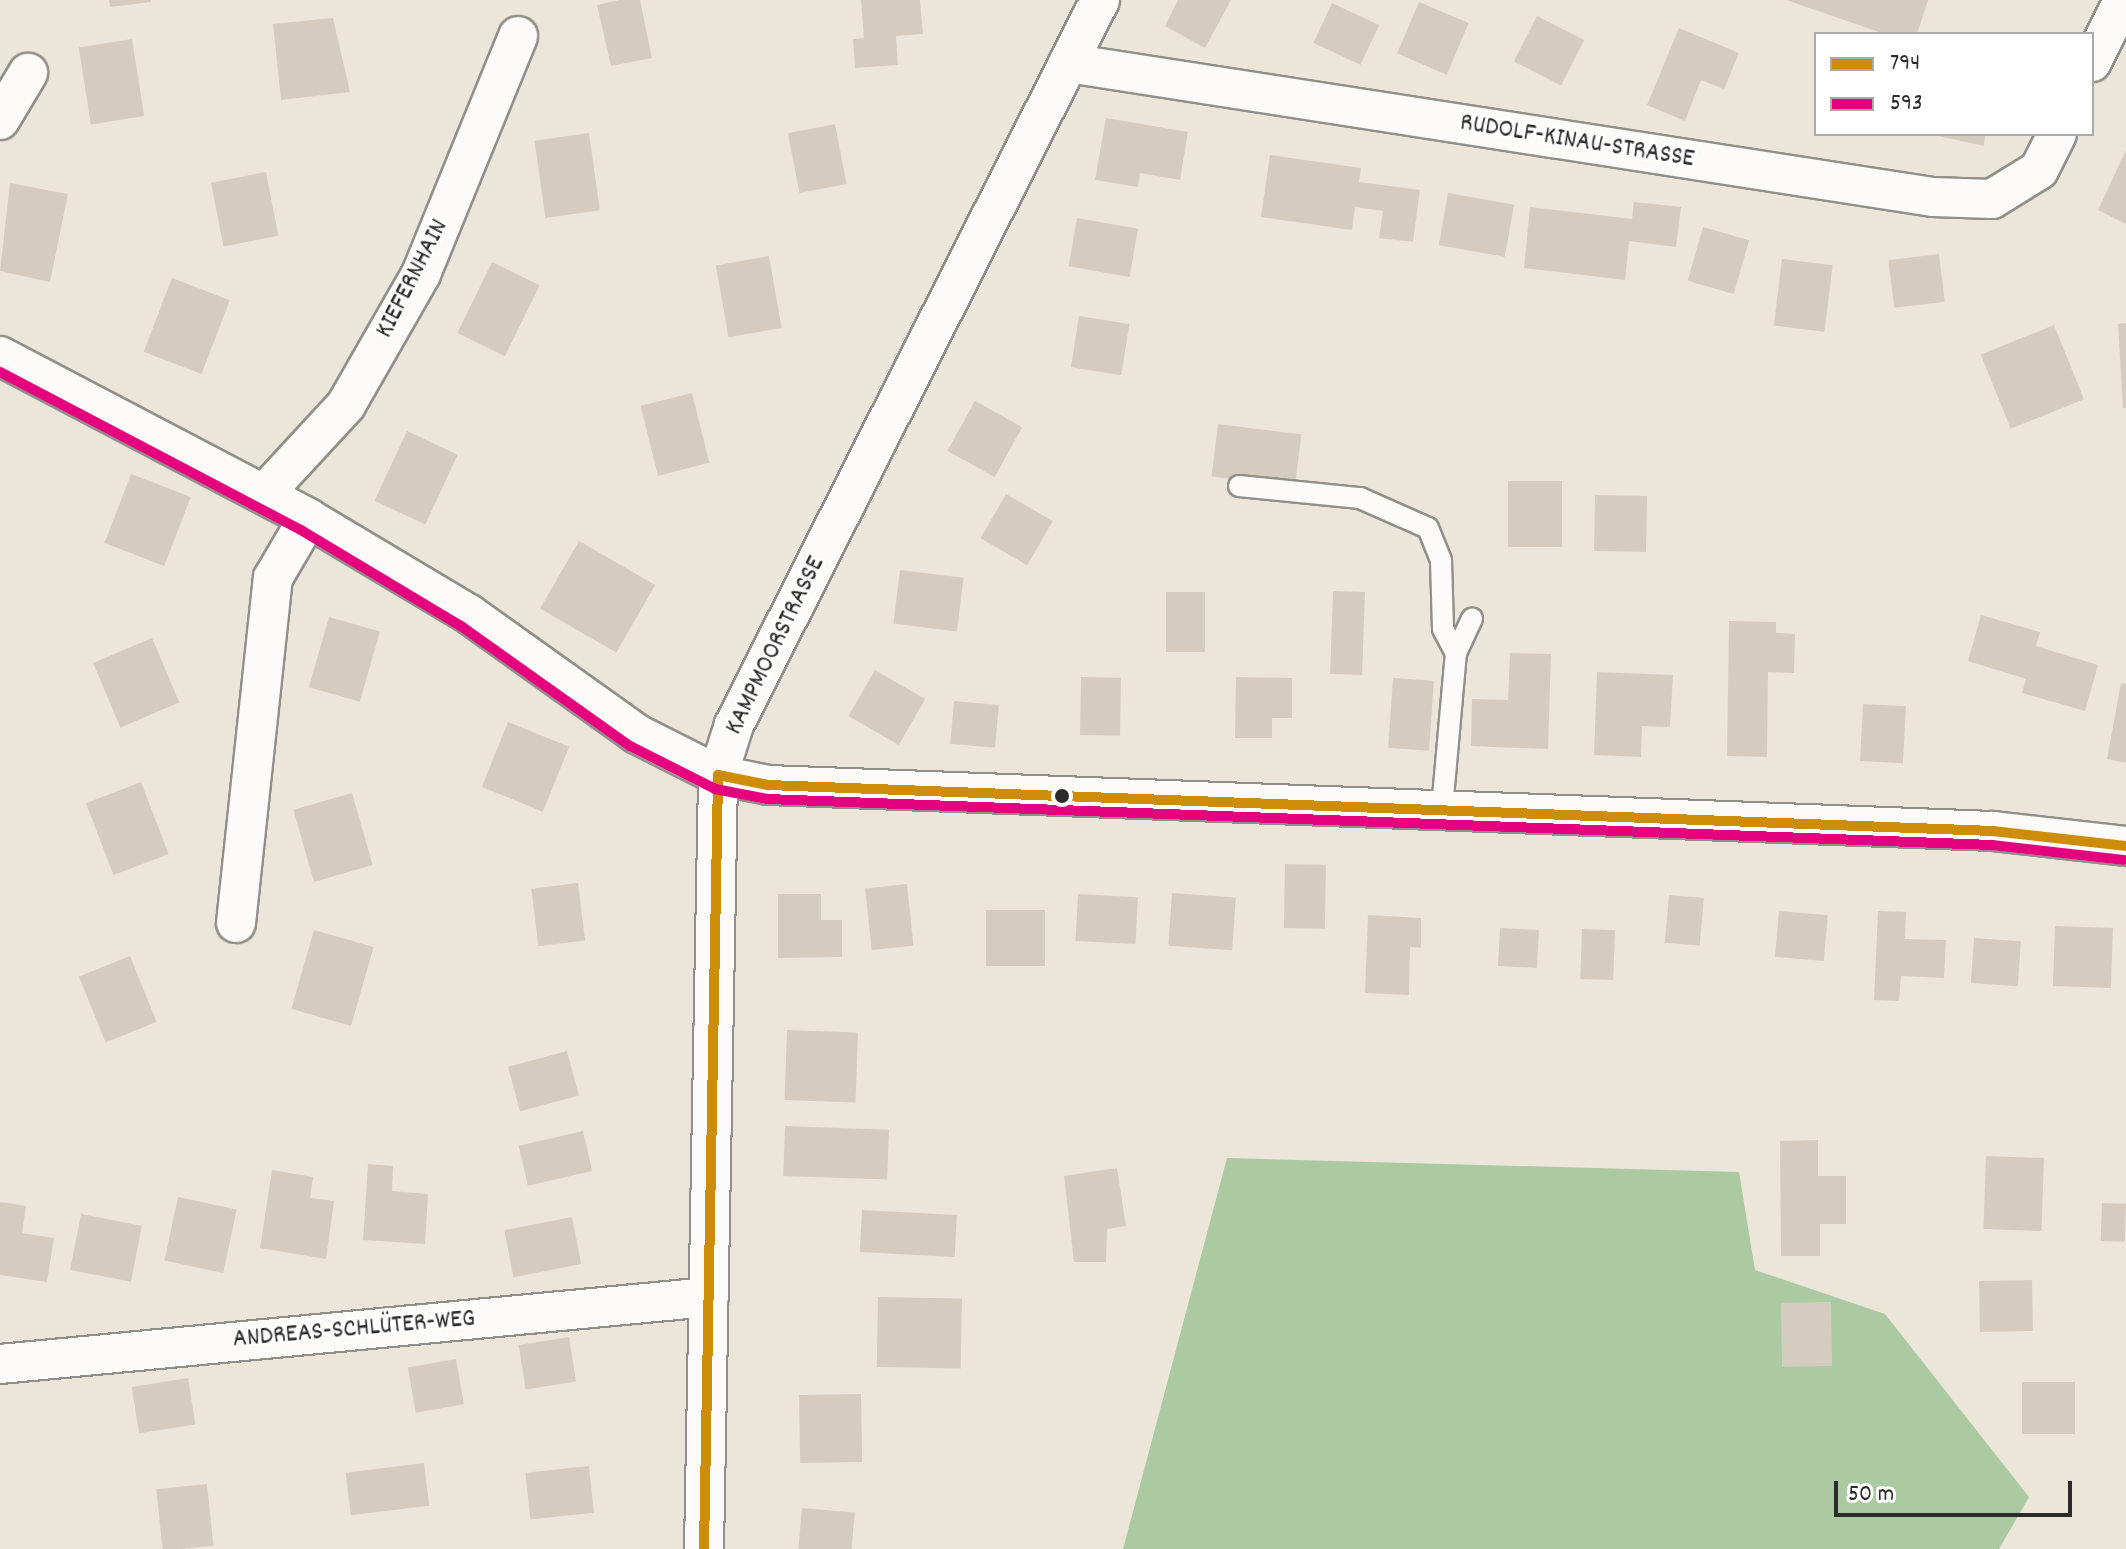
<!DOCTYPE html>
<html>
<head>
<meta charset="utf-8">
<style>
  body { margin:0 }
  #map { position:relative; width:2126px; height:1549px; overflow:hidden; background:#ece6da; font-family:Dekko,sans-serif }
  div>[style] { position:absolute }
  .forest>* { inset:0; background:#abcaa2 }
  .building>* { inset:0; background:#d5ccc0; transform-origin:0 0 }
  .roads { filter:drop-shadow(2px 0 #918f89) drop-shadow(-2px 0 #918f89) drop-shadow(0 2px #918f89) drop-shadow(0 -2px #918f89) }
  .service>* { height:20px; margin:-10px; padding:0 10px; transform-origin:10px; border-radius:10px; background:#fcfbf9 }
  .minor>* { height:38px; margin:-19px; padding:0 19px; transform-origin:19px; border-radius:19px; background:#fcfbf9 }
  .bus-1>* { height:10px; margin:-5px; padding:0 5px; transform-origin:5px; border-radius:5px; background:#ce8d09 }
  .bus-2>* { height:10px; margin:-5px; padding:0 5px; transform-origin:5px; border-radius:5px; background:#e5007d }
  .dots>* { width:22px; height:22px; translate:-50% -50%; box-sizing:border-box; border:4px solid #fff; border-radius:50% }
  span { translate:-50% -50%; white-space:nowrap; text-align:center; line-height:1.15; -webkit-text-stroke:6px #fff; paint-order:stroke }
  .street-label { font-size:26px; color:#2b2b2b }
  .legend { position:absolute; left:1814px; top:32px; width:280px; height:104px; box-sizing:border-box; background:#fff; border:2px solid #aaa; margin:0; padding:10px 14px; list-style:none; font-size:24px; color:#2b2b2b }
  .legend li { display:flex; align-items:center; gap:16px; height:40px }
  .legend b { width:40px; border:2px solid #aaa }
  .scale { position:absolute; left:1834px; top:1481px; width:238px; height:36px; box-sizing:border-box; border:4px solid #2b2b2b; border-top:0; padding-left:10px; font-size:24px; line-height:28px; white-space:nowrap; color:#2b2b2b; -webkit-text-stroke:6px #fff; paint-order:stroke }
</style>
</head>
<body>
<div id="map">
  <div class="forest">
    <div style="clip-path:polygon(1227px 1158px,1739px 1172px,1755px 1270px,1885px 1314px,2029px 1497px,1999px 1549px,1123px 1549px)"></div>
  </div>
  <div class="building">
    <div style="clip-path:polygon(109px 0,151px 0,151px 2px,110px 7px)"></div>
    <div style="clip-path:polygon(619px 0,640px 0,652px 58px,611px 66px,597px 5px)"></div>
    <div style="clip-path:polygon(861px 0,920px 0,923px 34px,896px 36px,898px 65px,855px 68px,853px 39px,864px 38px)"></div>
    <div style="clip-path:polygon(1178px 0,1231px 0,1205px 48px,1165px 26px)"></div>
    <div style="clip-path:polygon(1786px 0,1928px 0,1917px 34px,1885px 34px)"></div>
    <div style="left:1419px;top:2px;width:54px;height:56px;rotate:23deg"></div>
    <div style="left:1332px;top:3px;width:52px;height:44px;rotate:25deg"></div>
    <div style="left:1537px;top:16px;width:53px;height:51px;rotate:27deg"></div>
    <div style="clip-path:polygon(333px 18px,350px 92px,281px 100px,273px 24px)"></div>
    <div style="clip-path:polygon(1679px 28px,1739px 53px,1724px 89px,1701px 80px,1685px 121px,1647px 105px)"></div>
    <div style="left:132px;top:39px;width:78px;height:54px;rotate:81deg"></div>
    <div style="clip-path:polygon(1106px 118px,1188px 132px,1180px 180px,1140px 173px,1138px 187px,1095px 180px)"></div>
    <div style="left:835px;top:124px;width:61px;height:48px;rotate:79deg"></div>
    <div style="left:589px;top:133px;width:78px;height:55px;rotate:82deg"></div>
    <div style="clip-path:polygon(1929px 134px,1985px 134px,1984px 146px)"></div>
    <div style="clip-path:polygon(2126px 150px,2126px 224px,2098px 210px)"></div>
    <div style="clip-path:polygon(1270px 155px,1361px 168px,1359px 182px,1420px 190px,1413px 242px,1379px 238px,1383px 211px,1355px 207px,1352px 230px,1261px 217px)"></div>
    <div style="left:266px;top:172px;width:65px;height:56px;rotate:79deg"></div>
    <div style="clip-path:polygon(10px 183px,68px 194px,50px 282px,0 271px)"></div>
    <div style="left:1448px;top:193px;width:67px;height:53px;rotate:10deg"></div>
    <div style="clip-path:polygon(1634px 202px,1681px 207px,1676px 247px,1629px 241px,1625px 280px,1524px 268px,1530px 207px,1632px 219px)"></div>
    <div style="left:1077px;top:218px;width:62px;height:49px;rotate:10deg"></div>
    <div style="left:1703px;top:227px;width:48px;height:56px;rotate:16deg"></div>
    <div style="left:1939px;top:254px;width:48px;height:51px;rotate:83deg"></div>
    <div style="left:769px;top:256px;width:73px;height:54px;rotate:80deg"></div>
    <div style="left:1782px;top:259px;width:51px;height:67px;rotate:7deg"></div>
    <div style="left:492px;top:262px;width:53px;height:79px;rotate:26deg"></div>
    <div style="left:172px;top:278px;width:62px;height:79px;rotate:21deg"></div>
    <div style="left:1079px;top:316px;width:51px;height:52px;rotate:9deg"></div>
    <div style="clip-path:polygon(2126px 323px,2126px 408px,2123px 408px,2118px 324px)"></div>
    <div style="left:2054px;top:325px;width:80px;height:79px;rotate:68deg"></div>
    <div style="left:692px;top:393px;width:72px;height:53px;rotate:76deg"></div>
    <div style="left:975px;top:401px;width:54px;height:57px;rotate:29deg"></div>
    <div style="left:1218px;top:424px;width:84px;height:53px;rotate:7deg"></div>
    <div style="left:407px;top:431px;width:56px;height:77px;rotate:25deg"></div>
    <div style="left:131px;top:474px;width:64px;height:74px;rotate:21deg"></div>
    <div style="left:1508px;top:481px;width:54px;height:66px"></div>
    <div style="left:1006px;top:494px;width:54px;height:51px;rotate:30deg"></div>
    <div style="left:1595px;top:495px;width:52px;height:56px;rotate:1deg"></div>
    <div style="left:579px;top:541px;width:88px;height:78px;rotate:30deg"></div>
    <div style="left:900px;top:570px;width:64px;height:54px;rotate:7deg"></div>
    <div style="left:1333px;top:591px;width:32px;height:83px;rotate:2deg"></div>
    <div style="left:1166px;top:592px;width:39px;height:60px"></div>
    <div style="clip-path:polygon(1981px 615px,2040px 632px,2036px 646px,2098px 665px,2085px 711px,2022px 693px,2026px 679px,1968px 661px)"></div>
    <div style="left:329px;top:617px;width:53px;height:73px;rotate:16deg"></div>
    <div style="clip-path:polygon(1729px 621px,1776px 622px,1776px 633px,1795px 634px,1794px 673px,1768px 672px,1767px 757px,1727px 756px)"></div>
    <div style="left:152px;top:638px;width:70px;height:64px;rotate:67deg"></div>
    <div style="clip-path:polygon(1510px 653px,1551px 654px,1548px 749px,1471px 746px,1472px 699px,1508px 700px)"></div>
    <div style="left:875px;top:670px;width:58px;height:53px;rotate:30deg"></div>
    <div style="clip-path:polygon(1597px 672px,1673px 675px,1670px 727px,1642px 726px,1641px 757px,1594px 755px)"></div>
    <div style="left:1081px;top:677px;width:40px;height:58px;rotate:1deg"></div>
    <div style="clip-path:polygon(1236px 677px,1292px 678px,1292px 718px,1272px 718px,1272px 738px,1235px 738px)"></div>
    <div style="left:1393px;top:678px;width:41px;height:70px;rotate:4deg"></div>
    <div style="clip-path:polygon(2121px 683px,2126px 684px,2126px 763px,2107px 759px)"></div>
    <div style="left:954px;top:701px;width:45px;height:43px;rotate:5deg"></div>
    <div style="left:1863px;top:704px;width:43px;height:57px;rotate:3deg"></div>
    <div style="left:508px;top:722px;width:66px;height:70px;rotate:22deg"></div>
    <div style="left:141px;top:782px;width:77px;height:59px;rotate:69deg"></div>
    <div style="left:352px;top:793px;width:75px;height:61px;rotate:74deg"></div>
    <div style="left:1285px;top:864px;width:41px;height:64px;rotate:1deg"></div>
    <div style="left:578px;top:883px;width:58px;height:47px;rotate:83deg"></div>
    <div style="left:907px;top:884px;width:62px;height:42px;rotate:84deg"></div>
    <div style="left:1172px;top:893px;width:64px;height:53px;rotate:4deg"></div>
    <div style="clip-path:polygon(778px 894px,821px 894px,821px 920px,842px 920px,842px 957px,778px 958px)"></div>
    <div style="left:1078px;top:894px;width:60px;height:47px;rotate:3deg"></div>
    <div style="left:1669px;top:895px;width:35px;height:48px;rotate:5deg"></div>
    <div style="left:986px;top:910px;width:59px;height:56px"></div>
    <div style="left:1779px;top:911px;width:49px;height:46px;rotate:5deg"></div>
    <div style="clip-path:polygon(1878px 911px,1906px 912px,1905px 939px,1946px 940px,1944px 978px,1901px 976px,1899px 1001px,1874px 1000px)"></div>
    <div style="clip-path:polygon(1368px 915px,1421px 918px,1421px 948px,1410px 947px,1409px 995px,1365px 993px)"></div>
    <div style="left:2055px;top:926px;width:58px;height:60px;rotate:2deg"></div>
    <div style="left:1500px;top:928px;width:39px;height:38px;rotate:3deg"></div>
    <div style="left:1582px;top:929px;width:33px;height:50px;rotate:2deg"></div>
    <div style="left:314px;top:930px;width:62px;height:82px;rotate:16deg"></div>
    <div style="left:1974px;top:938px;width:47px;height:45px;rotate:4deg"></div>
    <div style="left:130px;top:956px;width:71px;height:55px;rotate:68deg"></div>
    <div style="left:787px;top:1030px;width:71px;height:70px;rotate:2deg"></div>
    <div style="left:567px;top:1051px;width:46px;height:61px;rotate:75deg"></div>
    <div style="left:785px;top:1126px;width:104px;height:50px;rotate:2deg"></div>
    <div style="left:583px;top:1131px;width:41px;height:66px;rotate:77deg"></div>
    <div style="clip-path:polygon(1818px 1140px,1818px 1176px,1846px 1176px,1846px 1224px,1820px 1224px,1820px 1256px,1781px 1256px,1780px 1141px)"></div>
    <div style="left:1986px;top:1156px;width:58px;height:73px;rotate:2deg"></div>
    <div style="clip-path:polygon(368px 1164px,393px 1166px,392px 1191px,428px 1194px,425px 1244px,363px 1240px)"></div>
    <div style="clip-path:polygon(1117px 1168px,1126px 1226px,1107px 1229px,1106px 1262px,1074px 1262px,1064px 1176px)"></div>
    <div style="clip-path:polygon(272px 1170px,313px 1177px,310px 1198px,334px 1201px,326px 1259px,260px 1248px)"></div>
    <div style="left:178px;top:1197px;width:60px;height:65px;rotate:12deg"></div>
    <div style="clip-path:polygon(0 1202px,26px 1206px,22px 1233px,54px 1238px,47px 1282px,0 1275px)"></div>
    <div style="left:2102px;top:1203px;width:24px;height:38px;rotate:2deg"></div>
    <div style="left:862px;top:1210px;width:95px;height:42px;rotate:3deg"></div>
    <div style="left:81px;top:1214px;width:62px;height:57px;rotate:11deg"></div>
    <div style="left:572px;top:1217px;width:48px;height:69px;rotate:79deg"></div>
    <div style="left:2032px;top:1280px;width:51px;height:53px;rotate:89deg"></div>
    <div style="left:878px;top:1297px;width:84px;height:70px;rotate:1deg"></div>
    <div style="left:1831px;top:1302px;width:64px;height:50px;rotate:89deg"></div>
    <div style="left:569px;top:1337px;width:45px;height:51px;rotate:81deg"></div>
    <div style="left:456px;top:1359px;width:46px;height:49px;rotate:80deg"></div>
    <div style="left:188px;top:1378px;width:47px;height:57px;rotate:81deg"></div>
    <div style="left:2022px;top:1382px;width:53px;height:52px"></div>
    <div style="left:861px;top:1394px;width:68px;height:62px;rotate:89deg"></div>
    <div style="left:424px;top:1463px;width:43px;height:79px;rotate:83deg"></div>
    <div style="left:589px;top:1466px;width:47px;height:64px;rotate:84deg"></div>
    <div style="left:207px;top:1484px;width:62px;height:51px;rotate:84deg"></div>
    <div style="left:802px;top:1508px;width:53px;height:41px;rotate:5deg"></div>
  </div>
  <div class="roads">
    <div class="service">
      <div style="left:1239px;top:486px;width:122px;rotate:5.7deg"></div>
      <div style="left:1360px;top:498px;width:74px;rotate:23.8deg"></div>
      <div style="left:1428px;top:528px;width:35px;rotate:68deg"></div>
      <div style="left:1441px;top:561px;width:68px;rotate:88.3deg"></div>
      <div style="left:1443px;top:629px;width:27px;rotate:62deg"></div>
      <div style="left:1442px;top:809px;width:157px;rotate:-84.9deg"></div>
      <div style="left:1456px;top:653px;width:38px;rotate:-65deg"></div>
    </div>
    <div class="minor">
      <div style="left:2092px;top:62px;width:69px;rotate:-63.4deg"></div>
      <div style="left:1068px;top:63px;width:875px;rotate:8.81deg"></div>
      <div style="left:1933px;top:197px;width:59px;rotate:1.9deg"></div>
      <div style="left:1992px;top:199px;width:55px;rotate:-31.7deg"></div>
      <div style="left:2039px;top:170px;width:40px;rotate:-63.4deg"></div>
      <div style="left:0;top:120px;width:55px;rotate:-59.2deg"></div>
      <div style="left:0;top:356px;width:348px;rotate:27.7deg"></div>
      <div style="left:308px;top:518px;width:187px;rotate:30.8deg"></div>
      <div style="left:469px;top:614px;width:206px;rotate:35.5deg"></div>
      <div style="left:637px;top:734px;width:91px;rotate:26.8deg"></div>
      <div style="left:718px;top:775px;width:51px;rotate:11.3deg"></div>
      <div style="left:768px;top:785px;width:1226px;rotate:2.15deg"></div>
      <div style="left:1993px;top:831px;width:134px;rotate:6.4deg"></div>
      <div style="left:264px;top:494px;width:121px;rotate:-47.3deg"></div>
      <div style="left:346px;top:405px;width:151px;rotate:-60.2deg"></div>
      <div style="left:421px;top:274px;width:257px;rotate:-67.8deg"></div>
      <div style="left:236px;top:923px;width:347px;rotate:-83.9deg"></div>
      <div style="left:273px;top:578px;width:69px;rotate:-59.7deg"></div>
      <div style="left:0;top:1364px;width:712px;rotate:-5.4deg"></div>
      <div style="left:704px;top:1549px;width:774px;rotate:-88.96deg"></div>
      <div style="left:718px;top:775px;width:52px;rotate:-72.3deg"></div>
      <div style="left:734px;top:725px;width:812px;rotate:-63.21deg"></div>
    </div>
  </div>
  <div class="bus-1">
    <div style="left:718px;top:775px;width:51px;rotate:11.3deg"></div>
    <div style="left:768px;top:785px;width:1226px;rotate:2.15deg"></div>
    <div style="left:1993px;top:831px;width:134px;rotate:6.4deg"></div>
    <div style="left:704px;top:1549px;width:774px;rotate:-88.96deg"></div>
  </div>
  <div class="bus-2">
    <div style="left:0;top:372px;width:340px;rotate:27.7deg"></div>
    <div style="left:301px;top:530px;width:187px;rotate:31deg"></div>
    <div style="left:461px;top:626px;width:207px;rotate:35.4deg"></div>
    <div style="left:630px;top:746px;width:95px;rotate:26.8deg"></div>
    <div style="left:715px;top:789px;width:53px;rotate:10.9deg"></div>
    <div style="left:767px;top:799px;width:1226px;rotate:2.15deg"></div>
    <div style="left:1992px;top:845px;width:133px;rotate:6.5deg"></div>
  </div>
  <div class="dots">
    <div style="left:1062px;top:796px;background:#2b2b2b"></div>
  </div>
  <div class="street-label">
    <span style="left:1577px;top:142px;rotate:9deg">RUDOLF-KINAU-STRASSE</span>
    <span style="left:413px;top:279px;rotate:-63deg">KIEFERNHAIN</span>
    <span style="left:776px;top:646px;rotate:-64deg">KAMPMOORSTRASSE</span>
    <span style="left:354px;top:1330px;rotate:-5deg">ANDREAS-SCHLÜTER-WEG</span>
  </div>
  <ul class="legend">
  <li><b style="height:10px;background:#ce8d09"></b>794</li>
  <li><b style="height:10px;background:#e5007d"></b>593</li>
  </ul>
  <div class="scale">50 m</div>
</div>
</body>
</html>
